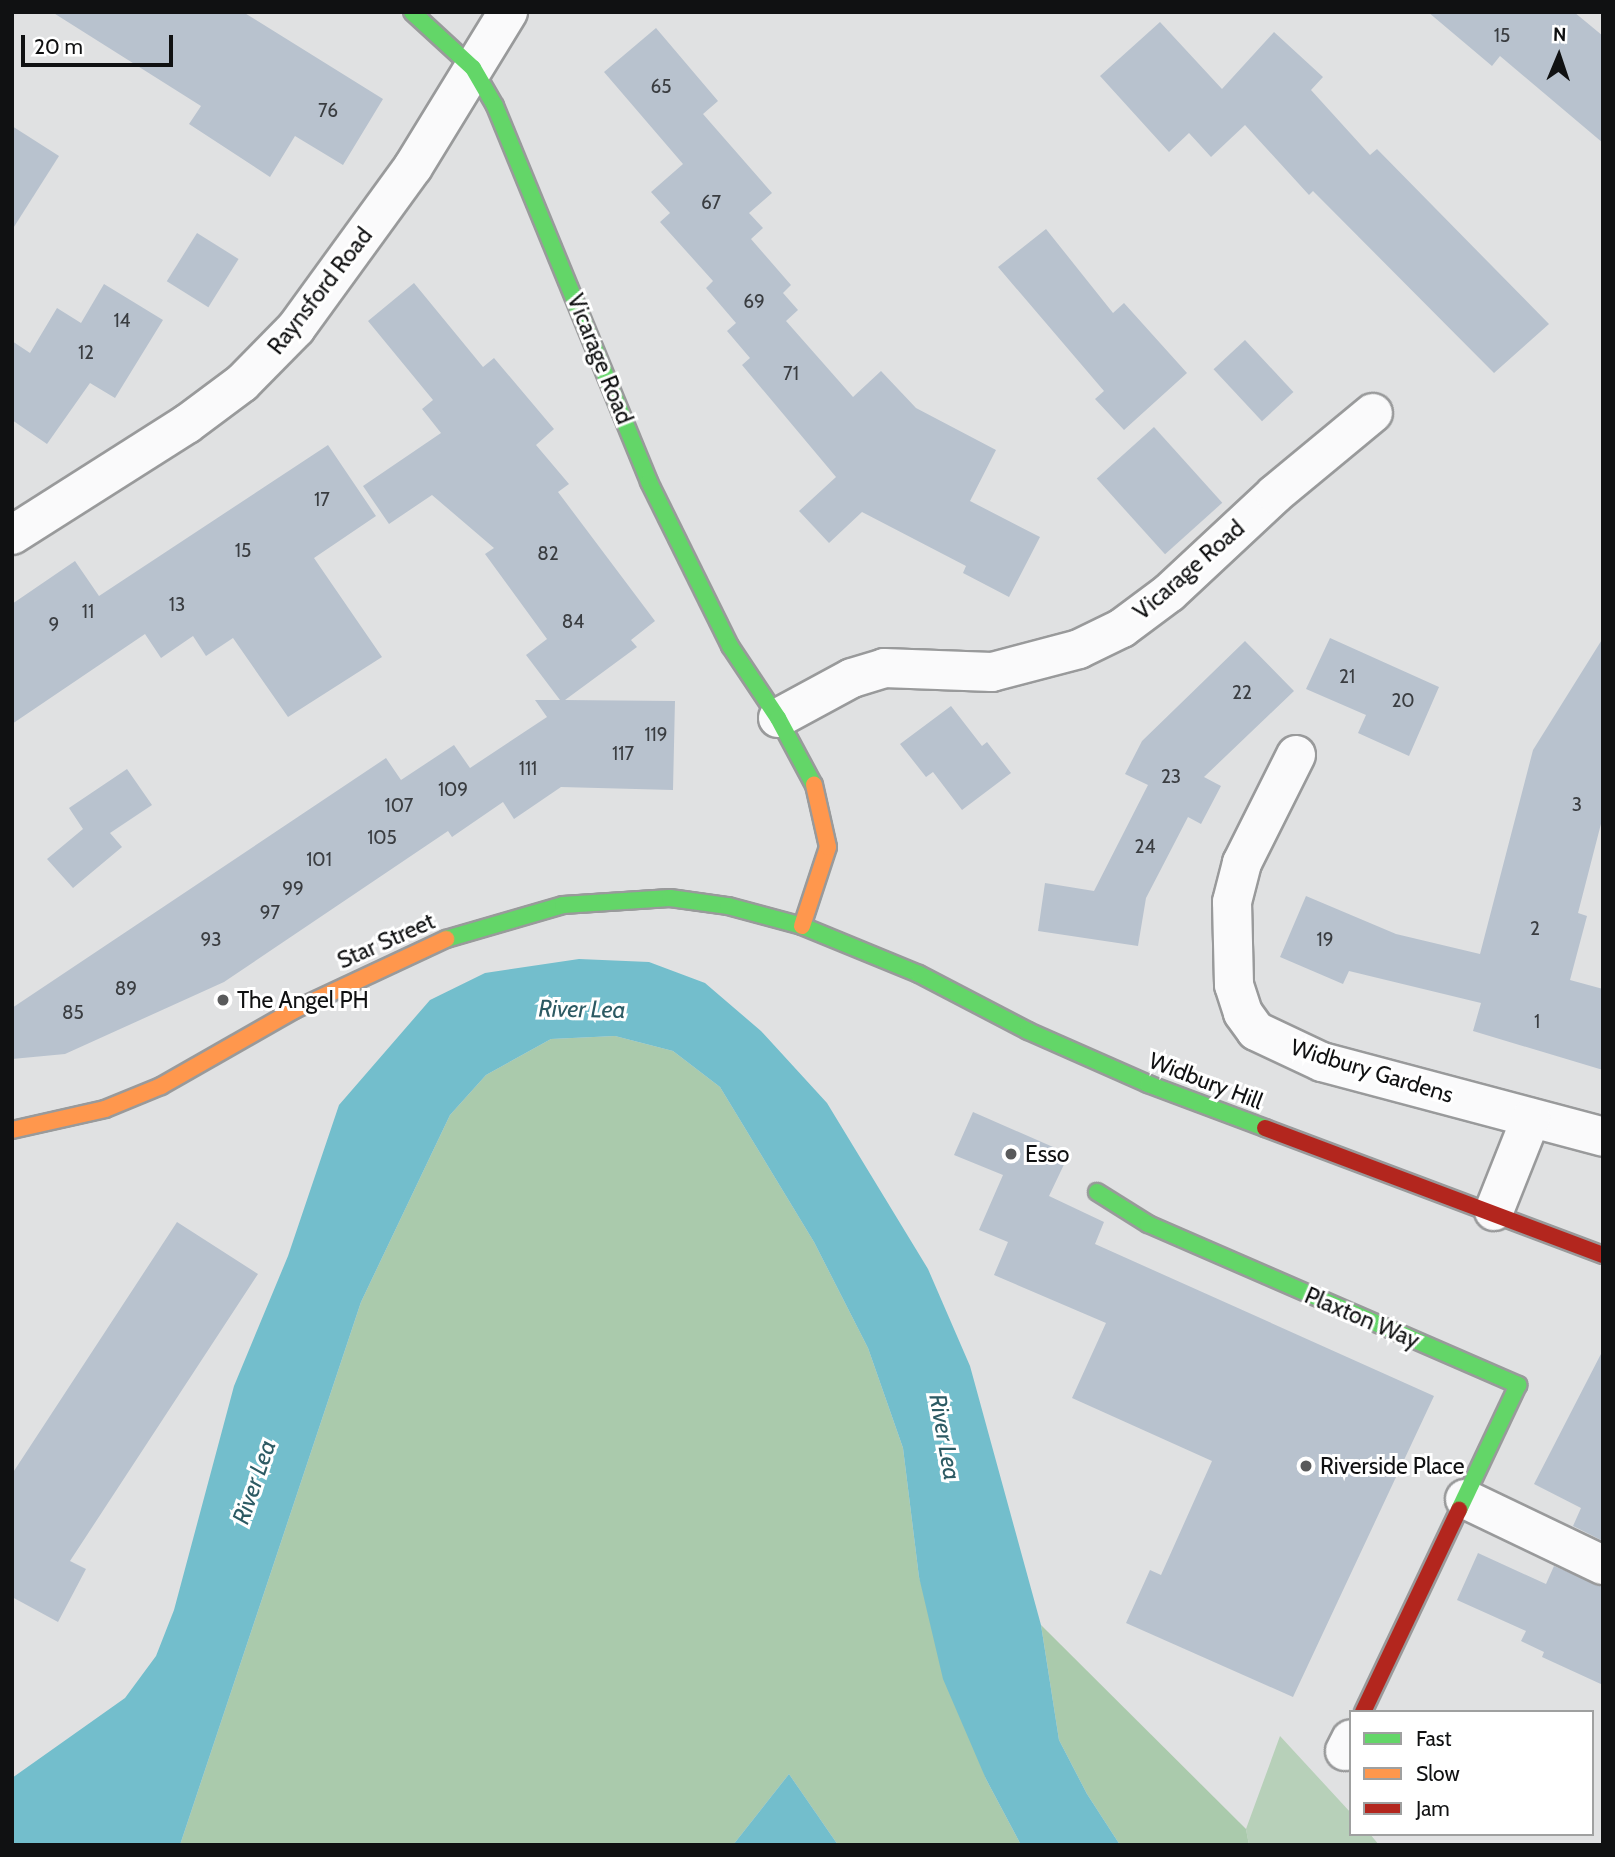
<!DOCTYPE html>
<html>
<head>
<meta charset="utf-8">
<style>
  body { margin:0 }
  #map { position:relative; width:1615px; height:1857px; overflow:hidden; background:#e0e1e2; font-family:Cabin,sans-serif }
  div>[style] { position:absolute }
  .green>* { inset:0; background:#b7d0b9 }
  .forest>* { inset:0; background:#aacaac }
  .water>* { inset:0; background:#73becc }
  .building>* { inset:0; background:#b8c2ce; transform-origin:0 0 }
  .roads { filter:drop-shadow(2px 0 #999a9b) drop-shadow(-2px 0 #999a9b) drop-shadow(0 2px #999a9b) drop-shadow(0 -2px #999a9b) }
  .street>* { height:38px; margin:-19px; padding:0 19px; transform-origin:19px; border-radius:19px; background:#fafafb }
  .fast>* { height:16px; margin:-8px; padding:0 8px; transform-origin:8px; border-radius:8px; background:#63d668 }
  .slow>* { height:16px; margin:-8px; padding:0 8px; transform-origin:8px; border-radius:8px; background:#ff974d }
  .jam>* { height:16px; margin:-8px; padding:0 8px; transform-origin:8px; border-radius:8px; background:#b3261e }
  .dots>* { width:19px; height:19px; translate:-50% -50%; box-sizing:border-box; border:4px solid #fff; border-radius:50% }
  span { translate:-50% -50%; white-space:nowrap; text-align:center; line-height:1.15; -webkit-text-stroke:6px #fff; paint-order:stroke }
  .number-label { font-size:19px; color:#3a3d41 }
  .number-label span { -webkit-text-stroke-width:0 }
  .street-label { font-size:23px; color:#101112 }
  .poi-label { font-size:23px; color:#101112 }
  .left { translate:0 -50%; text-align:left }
  .water-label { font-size:24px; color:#2c5a63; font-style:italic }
  .frame { position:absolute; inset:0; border:14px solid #101112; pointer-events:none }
  .legend { position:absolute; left:1349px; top:1710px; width:245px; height:126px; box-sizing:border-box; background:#fff; border:2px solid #9fa0a0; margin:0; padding:9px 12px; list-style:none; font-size:21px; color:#101112 }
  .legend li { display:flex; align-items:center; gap:14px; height:35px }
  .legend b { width:35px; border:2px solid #9fa0a0 }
  .north { position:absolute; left:1524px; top:21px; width:70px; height:70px; -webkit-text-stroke:5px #fff; paint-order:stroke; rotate:2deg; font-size:19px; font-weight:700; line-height:28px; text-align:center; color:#101112 }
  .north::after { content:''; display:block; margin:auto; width:24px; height:32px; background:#101112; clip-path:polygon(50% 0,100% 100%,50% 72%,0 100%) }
  .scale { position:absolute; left:21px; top:35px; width:152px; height:32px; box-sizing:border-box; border:4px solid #101112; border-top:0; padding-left:9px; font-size:21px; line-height:24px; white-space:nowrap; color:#101112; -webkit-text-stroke:5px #fff; paint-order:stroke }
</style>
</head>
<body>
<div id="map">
  <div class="green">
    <div style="clip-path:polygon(1280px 1736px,1351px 1813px,1351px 1834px,1370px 1834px,1379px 1845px,1249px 1845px,1246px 1829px)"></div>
  </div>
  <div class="forest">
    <div style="clip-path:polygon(615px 1036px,673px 1051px,720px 1087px,814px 1242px,868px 1348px,903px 1448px,919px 1577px,986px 1779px,1021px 1845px,838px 1845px,789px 1774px,733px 1845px,180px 1845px,361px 1302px,450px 1115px,486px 1075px,551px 1039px)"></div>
    <div style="clip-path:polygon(1041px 1625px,1246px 1829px,1249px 1845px,1120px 1845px,1087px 1794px,1059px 1740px)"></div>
  </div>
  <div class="water">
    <div style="clip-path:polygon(579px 959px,649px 962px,705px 983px,761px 1031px,827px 1103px,928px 1269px,970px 1366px,1041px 1625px,1059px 1740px,1087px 1794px,1120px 1845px,1021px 1845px,986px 1779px,943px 1679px,919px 1577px,903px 1448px,868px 1348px,814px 1242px,720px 1087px,673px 1051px,615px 1036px,551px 1039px,486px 1075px,450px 1115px,361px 1302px,180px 1845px,12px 1845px,12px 1778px,125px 1698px,156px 1656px,174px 1610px,234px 1386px,288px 1256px,339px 1105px,430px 1000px,485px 973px)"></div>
    <div style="clip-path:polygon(789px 1774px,838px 1845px,733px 1845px)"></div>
  </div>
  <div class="building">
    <div style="clip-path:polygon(52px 12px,243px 12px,383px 99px,343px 165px,295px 136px,270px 177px,189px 124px,201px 106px)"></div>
    <div style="clip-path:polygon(1428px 12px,1574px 12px,1603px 36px,1603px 143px,1500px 56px,1492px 66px)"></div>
    <div style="clip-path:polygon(1160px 22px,1222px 89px,1274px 32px,1323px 77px,1311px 90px,1370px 155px,1377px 149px,1549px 324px,1494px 373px,1313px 191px,1309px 195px,1245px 125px,1211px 157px,1189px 133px,1169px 152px,1100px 76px)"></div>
    <div style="clip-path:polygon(656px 28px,718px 101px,703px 114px,772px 193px,749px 213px,763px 228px,751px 239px,791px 285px,783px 293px,798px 310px,786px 321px,853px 397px,881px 371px,916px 408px,996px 450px,970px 501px,1040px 537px,1009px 597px,963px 573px,966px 566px,862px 512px,829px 543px,799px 511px,836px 477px,742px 365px,750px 358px,727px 331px,736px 323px,706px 288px,713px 281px,660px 222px,670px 213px,651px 192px,683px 164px,604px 72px)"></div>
    <div style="clip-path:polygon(12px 126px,59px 156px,12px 230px)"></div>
    <div style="clip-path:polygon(1046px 229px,1113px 313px,1124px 303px,1187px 373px,1124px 430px,1095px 399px,1104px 391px,998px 267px)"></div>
    <div style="left:197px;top:233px;width:49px;height:57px;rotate:32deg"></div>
    <div style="clip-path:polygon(414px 283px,483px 367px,494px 358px,554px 429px,536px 445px,569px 484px,558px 492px,655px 621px,631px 640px,637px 647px,565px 700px,675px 701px,673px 790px,561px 787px,514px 819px,503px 802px,452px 837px,448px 831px,224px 982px,65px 1054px,12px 1059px,12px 1008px,386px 758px,401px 780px,454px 745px,470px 768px,547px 717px,535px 700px,560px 700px,526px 655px,547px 639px,485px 554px,494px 548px,432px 495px,389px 524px,363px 486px,441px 433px,422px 409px,433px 400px,368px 321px)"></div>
    <div style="clip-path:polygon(104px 284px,163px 320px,115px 398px,90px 383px,47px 444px,12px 420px,12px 341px,30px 353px,57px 308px,81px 323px)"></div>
    <div style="left:1245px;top:340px;width:71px;height:43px;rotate:47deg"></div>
    <div style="left:1154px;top:427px;width:102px;height:77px;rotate:48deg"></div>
    <div style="clip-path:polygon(328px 445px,376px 516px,314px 558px,382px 657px,288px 717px,233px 638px,206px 656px,193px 636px,161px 658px,145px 634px,12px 724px,12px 604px,75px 561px,99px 596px)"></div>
    <div style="clip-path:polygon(1330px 638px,1439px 687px,1409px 756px,1358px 733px,1366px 715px,1306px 689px)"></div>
    <div style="clip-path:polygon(1603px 638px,1603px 816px,1578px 913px,1587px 916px,1570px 980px,1603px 989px,1603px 1070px,1473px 1031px,1481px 1003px,1349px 971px,1343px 984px,1280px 957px,1306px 896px,1396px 934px,1480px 954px,1533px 750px)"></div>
    <div style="clip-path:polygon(1245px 641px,1294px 691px,1204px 777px,1221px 786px,1201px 824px,1188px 817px,1146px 898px,1138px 946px,1038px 931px,1045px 883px,1094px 891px,1148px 785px,1125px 774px,1142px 741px)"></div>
    <div style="clip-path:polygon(951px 706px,982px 746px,987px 742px,1011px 773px,962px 810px,933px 772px,926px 777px,900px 744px)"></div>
    <div style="clip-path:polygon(127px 769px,152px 805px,110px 833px,122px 847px,73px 888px,47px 859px,83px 829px,69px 808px)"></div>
    <div style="clip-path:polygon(973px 1112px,1069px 1154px,1049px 1196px,1104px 1222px,1095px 1244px,1434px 1396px,1293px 1697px,1126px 1623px,1150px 1570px,1161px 1575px,1212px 1461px,1072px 1398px,1106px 1323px,994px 1275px,1008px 1242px,979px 1230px,1003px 1175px,954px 1155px)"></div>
    <div style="clip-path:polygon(177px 1222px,258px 1274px,70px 1561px,86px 1569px,58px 1622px,12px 1597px,12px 1474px)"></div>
    <div style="clip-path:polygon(1603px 1350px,1603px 1541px,1573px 1526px,1581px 1508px,1534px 1484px)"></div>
    <div style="clip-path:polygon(1478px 1553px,1546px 1584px,1554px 1566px,1603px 1587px,1603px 1685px,1542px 1657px,1544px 1652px,1521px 1641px,1526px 1631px,1457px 1600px)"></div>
  </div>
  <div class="roads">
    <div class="street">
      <div style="left:12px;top:535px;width:207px;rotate:-32.4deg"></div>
      <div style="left:187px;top:424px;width:69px;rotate:-36.7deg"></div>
      <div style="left:242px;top:383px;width:77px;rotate:-45.5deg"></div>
      <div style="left:296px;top:328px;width:199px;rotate:-54deg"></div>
      <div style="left:413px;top:167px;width:182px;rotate:-58.5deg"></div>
      <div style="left:778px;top:718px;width:84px;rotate:-28.4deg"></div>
      <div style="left:852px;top:678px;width:34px;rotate:-17deg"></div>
      <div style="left:884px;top:668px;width:108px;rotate:2.1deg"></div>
      <div style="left:992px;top:672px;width:90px;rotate:-14.8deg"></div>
      <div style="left:1079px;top:649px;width:48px;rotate:-26deg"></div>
      <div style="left:1122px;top:628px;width:59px;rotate:-36.7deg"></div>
      <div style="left:1169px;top:593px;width:145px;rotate:-43deg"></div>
      <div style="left:1275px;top:494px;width:127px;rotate:-39.6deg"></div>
      <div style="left:1296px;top:755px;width:121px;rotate:116.6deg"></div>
      <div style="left:1242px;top:863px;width:40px;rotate:104.4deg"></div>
      <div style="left:1232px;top:902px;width:83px;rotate:88.6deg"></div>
      <div style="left:1234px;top:985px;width:29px;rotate:72deg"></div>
      <div style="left:1243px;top:1013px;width:22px;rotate:54deg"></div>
      <div style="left:1256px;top:1031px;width:73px;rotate:25.2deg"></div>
      <div style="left:1322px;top:1062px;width:291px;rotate:14.9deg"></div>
      <div style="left:1494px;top:1211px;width:100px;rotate:-68.3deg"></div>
      <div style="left:1465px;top:1499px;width:153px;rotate:25.6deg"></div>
      <div style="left:1345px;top:1751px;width:13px;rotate:-63deg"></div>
    </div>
    <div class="fast">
      <div style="left:412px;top:12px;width:83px;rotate:42.6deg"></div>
      <div style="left:473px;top:68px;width:44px;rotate:59.9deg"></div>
      <div style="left:495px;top:106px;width:406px;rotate:67.7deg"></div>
      <div style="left:649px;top:482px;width:183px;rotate:63.7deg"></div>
      <div style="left:730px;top:646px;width:87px;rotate:56.3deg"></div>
      <div style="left:778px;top:718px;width:76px;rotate:61.8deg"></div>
      <div style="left:446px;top:939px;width:122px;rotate:-16.2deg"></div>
      <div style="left:563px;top:905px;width:107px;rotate:-3.7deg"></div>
      <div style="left:670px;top:898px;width:59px;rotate:7.9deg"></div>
      <div style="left:728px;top:906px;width:77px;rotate:15.1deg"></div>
      <div style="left:802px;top:926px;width:126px;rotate:22.3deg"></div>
      <div style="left:919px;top:974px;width:123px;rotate:27.6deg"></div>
      <div style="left:1028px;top:1031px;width:131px;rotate:23.8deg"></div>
      <div style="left:1148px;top:1084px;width:125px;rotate:20.6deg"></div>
      <div style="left:1097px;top:1192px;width:60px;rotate:32.1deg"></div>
      <div style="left:1148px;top:1224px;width:404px;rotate:23.5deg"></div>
      <div style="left:1518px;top:1385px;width:138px;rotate:115.3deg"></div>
    </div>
    <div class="slow">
      <div style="left:802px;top:926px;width:83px;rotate:-71.8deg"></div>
      <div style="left:828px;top:847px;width:64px;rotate:-102.7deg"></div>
      <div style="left:12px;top:1130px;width:95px;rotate:-12.7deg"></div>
      <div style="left:105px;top:1109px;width:61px;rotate:-22.3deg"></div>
      <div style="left:161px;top:1086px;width:153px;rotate:-29.7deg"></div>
      <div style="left:294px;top:1010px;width:168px;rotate:-25deg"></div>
    </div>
    <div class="jam">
      <div style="left:1265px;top:1128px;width:361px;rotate:20.6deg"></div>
      <div style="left:1363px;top:1712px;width:224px;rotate:-64.6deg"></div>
    </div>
  </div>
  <div class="dots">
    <div style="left:223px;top:1000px;background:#595a5b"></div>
    <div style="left:1011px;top:1154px;background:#595a5b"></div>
    <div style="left:1306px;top:1466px;background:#595a5b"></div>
  </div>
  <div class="number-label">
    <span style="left:1502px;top:36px">15</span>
    <span style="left:661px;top:87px">65</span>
    <span style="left:328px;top:111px">76</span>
    <span style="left:711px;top:203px">67</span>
    <span style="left:754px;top:302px">69</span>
    <span style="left:122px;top:321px">14</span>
    <span style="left:86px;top:353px">12</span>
    <span style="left:791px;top:374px">71</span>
    <span style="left:322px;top:500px">17</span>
    <span style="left:243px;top:551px">15</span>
    <span style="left:548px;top:554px">82</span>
    <span style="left:177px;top:605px">13</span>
    <span style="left:88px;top:612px">11</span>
    <span style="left:573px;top:622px">84</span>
    <span style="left:54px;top:625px">9</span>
    <span style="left:1347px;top:677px">21</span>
    <span style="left:1242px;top:693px">22</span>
    <span style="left:1403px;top:701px">20</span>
    <span style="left:656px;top:735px">119</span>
    <span style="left:623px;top:754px">117</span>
    <span style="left:528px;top:769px">111</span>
    <span style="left:1171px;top:777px">23</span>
    <span style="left:453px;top:790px">109</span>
    <span style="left:1577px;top:805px">3</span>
    <span style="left:399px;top:806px">107</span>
    <span style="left:382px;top:838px">105</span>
    <span style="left:1145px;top:847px">24</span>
    <span style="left:319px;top:860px">101</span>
    <span style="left:293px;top:889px">99</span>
    <span style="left:270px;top:913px">97</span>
    <span style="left:1535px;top:929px">2</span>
    <span style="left:211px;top:940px">93</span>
    <span style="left:1325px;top:940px">19</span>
    <span style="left:126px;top:989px">89</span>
    <span style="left:73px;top:1013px">85</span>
    <span style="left:1537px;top:1022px">1</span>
  </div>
  <div class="street-label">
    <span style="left:320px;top:291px;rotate:-52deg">Raynsford Road</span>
    <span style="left:600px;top:359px;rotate:68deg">Vicarage Road</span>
    <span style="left:1189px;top:570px;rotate:-41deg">Vicarage Road</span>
    <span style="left:386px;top:941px;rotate:-24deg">Star Street</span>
    <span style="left:1372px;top:1071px;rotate:17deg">Widbury Gardens</span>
    <span style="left:1206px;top:1081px;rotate:21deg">Widbury Hill</span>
    <span style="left:1362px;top:1318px;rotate:23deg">Plaxton Way</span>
  </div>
  <div class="poi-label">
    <span class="left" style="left:237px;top:1000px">The Angel PH</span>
    <span class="left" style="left:1025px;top:1154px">Esso</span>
    <span class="left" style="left:1320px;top:1466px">Riverside Place</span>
  </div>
  <div class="water-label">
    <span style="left:582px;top:1009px;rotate:1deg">River Lea</span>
    <span style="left:945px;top:1437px;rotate:80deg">River Lea</span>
    <span style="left:254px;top:1482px;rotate:-71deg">River Lea</span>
  </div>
  <div class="frame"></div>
  <ul class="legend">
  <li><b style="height:9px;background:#63d668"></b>Fast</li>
  <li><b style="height:9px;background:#ff974d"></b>Slow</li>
  <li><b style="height:9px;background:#b3261e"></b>Jam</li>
  </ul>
  <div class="north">N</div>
  <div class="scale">20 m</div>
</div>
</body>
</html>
